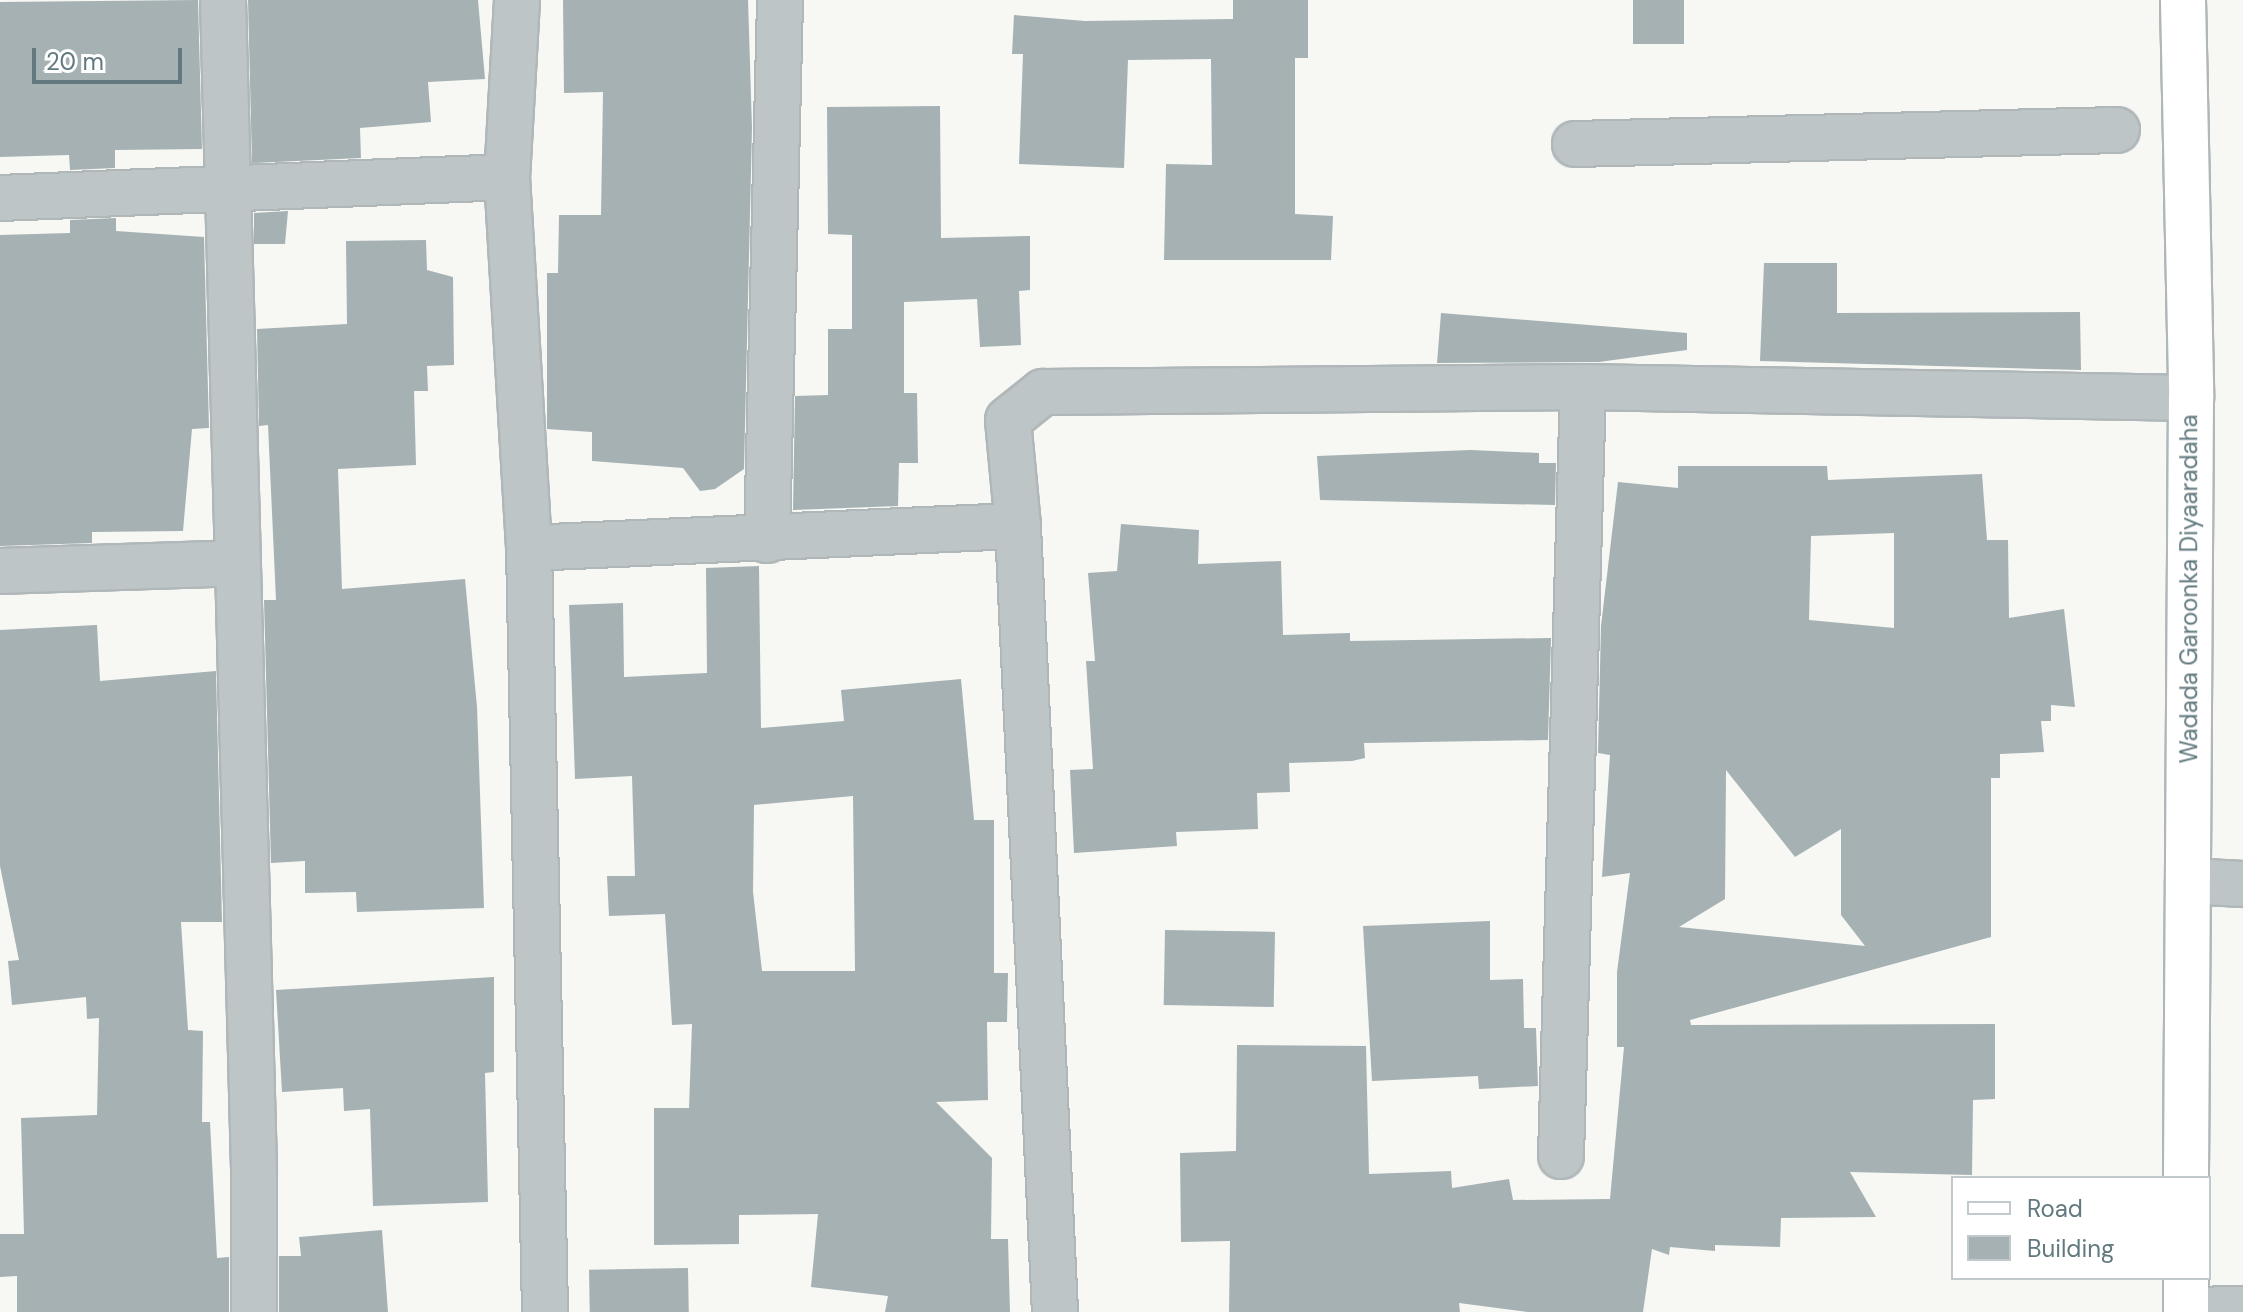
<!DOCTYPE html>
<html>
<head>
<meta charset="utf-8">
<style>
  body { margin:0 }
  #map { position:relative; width:2243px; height:1312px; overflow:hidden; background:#f7f7f4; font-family:"DM Sans",sans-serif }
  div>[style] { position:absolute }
  .building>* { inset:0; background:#a5b1b3; transform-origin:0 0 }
  .roads { filter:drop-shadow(2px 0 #afb7b9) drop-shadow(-2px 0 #afb7b9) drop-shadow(0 2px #afb7b9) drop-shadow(0 -2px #afb7b9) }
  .minor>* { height:44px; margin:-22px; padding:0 22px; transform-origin:22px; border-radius:22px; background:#bec5c7 }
  .major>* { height:44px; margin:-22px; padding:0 22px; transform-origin:22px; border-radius:22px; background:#fff }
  span { translate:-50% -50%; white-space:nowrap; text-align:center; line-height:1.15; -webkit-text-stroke:8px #fff; paint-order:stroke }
  .street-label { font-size:24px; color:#62797f }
  .legend { position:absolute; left:1951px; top:1176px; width:260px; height:104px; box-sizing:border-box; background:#fff; border:2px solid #c0c9cc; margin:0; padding:10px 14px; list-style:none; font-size:24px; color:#62797f }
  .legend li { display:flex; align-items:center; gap:16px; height:40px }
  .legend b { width:40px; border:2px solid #c0c9cc }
  .scale { position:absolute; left:32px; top:48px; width:150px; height:36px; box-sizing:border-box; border:4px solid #62797f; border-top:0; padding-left:10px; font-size:24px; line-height:28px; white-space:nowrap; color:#62797f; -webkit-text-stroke:6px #fff; paint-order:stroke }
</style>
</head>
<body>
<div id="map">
  <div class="building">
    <div style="clip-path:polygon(198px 0,202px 149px,115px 150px,115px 168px,70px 170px,69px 155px,0 157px,0 2px)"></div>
    <div style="clip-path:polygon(248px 0,478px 0,485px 79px,428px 82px,431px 122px,360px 128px,361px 158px,252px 163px)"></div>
    <div style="clip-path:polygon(563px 0,748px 0,752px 128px,744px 469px,715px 489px,700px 491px,683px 468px,592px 461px,592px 432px,547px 429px,547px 273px,558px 273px,559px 215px,601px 215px,603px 92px,564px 93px)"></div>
    <div style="clip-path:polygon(1233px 0,1308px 0,1308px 58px,1295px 58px,1295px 214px,1333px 216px,1331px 260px,1164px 260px,1166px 164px,1212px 165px,1211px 59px,1128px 60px,1124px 168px,1019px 164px,1023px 54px,1012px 54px,1014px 15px,1085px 21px,1233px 19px)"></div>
    <div style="left:1633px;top:0;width:51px;height:44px"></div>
    <div style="clip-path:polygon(940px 106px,941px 238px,1030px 236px,1030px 290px,1019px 291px,1021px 345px,980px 347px,977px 299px,904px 302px,904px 393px,917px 393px,918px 463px,899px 463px,898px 506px,793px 510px,795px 396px,828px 395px,828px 329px,852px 329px,852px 235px,828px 234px,827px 107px)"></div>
    <div style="clip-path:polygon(288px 211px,285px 244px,254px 244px,254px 213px)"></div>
    <div style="clip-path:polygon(116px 218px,116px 231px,204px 237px,209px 428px,192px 429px,183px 531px,92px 532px,92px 543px,0 546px,0 235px,70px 233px,70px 220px)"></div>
    <div style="clip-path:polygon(426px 240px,427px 270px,453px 277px,454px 365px,427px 366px,428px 391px,414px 391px,416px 465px,338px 469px,342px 589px,465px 579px,477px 707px,484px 908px,357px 912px,356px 892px,305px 893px,305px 861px,271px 863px,264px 600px,276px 600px,268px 425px,259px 426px,257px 329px,347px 324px,346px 241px)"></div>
    <div style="clip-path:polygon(1764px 263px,1837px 263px,1837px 313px,2080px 312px,2081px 370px,1760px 361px)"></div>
    <div style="clip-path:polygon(1441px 313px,1687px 333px,1687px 350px,1599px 362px,1437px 363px)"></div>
    <div style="clip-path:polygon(1471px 450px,1539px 453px,1539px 463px,1556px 463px,1555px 505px,1320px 500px,1317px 456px)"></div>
    <div style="clip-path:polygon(evenodd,1678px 466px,1827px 466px,1828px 480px,1982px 474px,1987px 540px,2008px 540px,2009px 618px,2064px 609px,2075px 707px,2051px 705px,2051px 721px,2041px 721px,2044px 752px,2000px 754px,2000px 778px,1991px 778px,1991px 937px,1690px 1020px,1691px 1025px,1995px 1024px,1995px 1099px,1973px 1100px,1972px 1175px,1850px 1172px,1876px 1217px,1781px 1218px,1780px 1247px,1715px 1245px,1715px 1251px,1670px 1247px,1669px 1255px,1652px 1249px,1643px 1312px,1528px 1312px,1459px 1303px,1460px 1312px,1229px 1312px,1230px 1241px,1181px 1242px,1180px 1153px,1236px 1151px,1237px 1045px,1366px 1046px,1369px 1174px,1451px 1171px,1452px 1188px,1509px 1179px,1513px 1200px,1610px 1199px,1624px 1047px,1617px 1047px,1617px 972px,1630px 873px,1602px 877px,1610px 755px,1598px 753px,1601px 626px,1618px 482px,1678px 488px,1678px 466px,1894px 533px,1894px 628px,1809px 620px,1811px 536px,1894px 533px,1678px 466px,1726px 770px,1795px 857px,1841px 829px,1841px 915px,1865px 946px,1679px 927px,1725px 899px,1726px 770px)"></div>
    <div style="clip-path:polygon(1121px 524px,1199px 530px,1198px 564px,1281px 561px,1283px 635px,1350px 633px,1350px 641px,1551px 638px,1548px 740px,1364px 743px,1365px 758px,1352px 761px,1289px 763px,1290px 792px,1257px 793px,1258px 829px,1176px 832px,1177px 846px,1074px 853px,1070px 770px,1093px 769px,1086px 661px,1095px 661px,1088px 573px,1117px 571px)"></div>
    <div style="clip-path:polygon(evenodd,759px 566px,761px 728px,844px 721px,841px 690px,961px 679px,974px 820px,994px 820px,994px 973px,1008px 973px,1007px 1022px,987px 1022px,988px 1100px,936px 1102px,992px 1158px,991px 1239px,1008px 1239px,1010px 1312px,885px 1312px,888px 1296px,811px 1287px,818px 1214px,739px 1215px,739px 1244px,654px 1245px,654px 1108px,689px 1108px,692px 1024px,672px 1025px,665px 914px,609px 916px,607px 876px,635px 876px,632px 776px,575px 779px,569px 605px,623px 603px,624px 677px,707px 673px,706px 568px,759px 566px,853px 796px,855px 971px,762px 971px,753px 892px,754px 805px,853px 796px)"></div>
    <div style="clip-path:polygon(97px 625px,100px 681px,216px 671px,222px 922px,181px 922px,188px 1030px,203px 1031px,202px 1122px,210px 1122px,217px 1258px,229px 1257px,229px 1312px,17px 1312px,17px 1276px,0 1277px,0 1234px,24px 1234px,21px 1118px,97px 1115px,99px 1018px,87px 1019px,86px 997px,12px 1005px,8px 961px,19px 960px,0 866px,0 630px)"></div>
    <div style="clip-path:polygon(1490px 921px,1490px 980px,1523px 979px,1524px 1028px,1536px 1028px,1538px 1086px,1479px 1089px,1478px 1076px,1372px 1081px,1363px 926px)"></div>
    <div style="left:1165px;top:930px;width:110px;height:75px;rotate:1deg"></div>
    <div style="clip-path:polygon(494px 977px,494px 1072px,485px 1073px,488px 1202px,373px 1206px,370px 1109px,344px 1111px,343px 1088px,282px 1092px,276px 990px)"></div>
    <div style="clip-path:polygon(382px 1230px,388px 1312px,279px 1312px,279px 1256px,301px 1256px,299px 1237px)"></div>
    <div style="left:688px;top:1268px;width:44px;height:99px;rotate:89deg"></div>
  </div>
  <div class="roads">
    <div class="minor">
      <div style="left:223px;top:0;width:1171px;rotate:88.48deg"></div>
      <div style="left:254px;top:1171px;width:141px;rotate:90deg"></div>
      <div style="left:517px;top:0;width:177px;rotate:93.2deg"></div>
      <div style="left:507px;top:177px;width:372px;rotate:86.6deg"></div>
      <div style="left:529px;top:548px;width:764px;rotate:88.8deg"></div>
      <div style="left:1575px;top:144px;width:542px;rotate:-1.48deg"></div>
      <div style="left:0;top:198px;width:507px;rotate:-2.37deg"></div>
      <div style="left:767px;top:540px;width:540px;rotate:-88.62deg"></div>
      <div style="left:529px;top:548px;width:489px;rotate:-2.6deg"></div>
      <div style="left:0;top:571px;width:237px;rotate:-1.9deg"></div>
      <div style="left:2188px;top:881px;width:55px;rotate:3.1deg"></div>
      <div style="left:1561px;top:1156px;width:769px;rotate:-88.36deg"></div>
      <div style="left:2186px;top:1310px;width:57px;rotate:-1deg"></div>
      <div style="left:1055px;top:1312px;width:787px;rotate:-92.7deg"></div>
      <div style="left:1018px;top:526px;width:106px;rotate:-95.4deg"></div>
      <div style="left:1008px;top:420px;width:45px;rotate:-38.7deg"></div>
      <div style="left:1043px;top:392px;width:540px;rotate:-0.53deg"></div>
      <div style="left:1583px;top:387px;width:608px;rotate:1.04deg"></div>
    </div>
    <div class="major">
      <div style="left:2183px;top:0;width:398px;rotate:88.8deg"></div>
      <div style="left:2191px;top:398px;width:780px;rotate:90.37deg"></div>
      <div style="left:2186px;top:1312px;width:34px;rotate:-90deg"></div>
    </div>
  </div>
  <div class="street-label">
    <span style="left:2189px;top:589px;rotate:-90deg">Wadada Garoonka Diyaaradaha</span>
  </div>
  <ul class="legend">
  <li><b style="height:10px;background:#fff"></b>Road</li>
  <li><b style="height:22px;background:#a5b1b3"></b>Building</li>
  </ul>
  <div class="scale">20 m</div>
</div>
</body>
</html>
